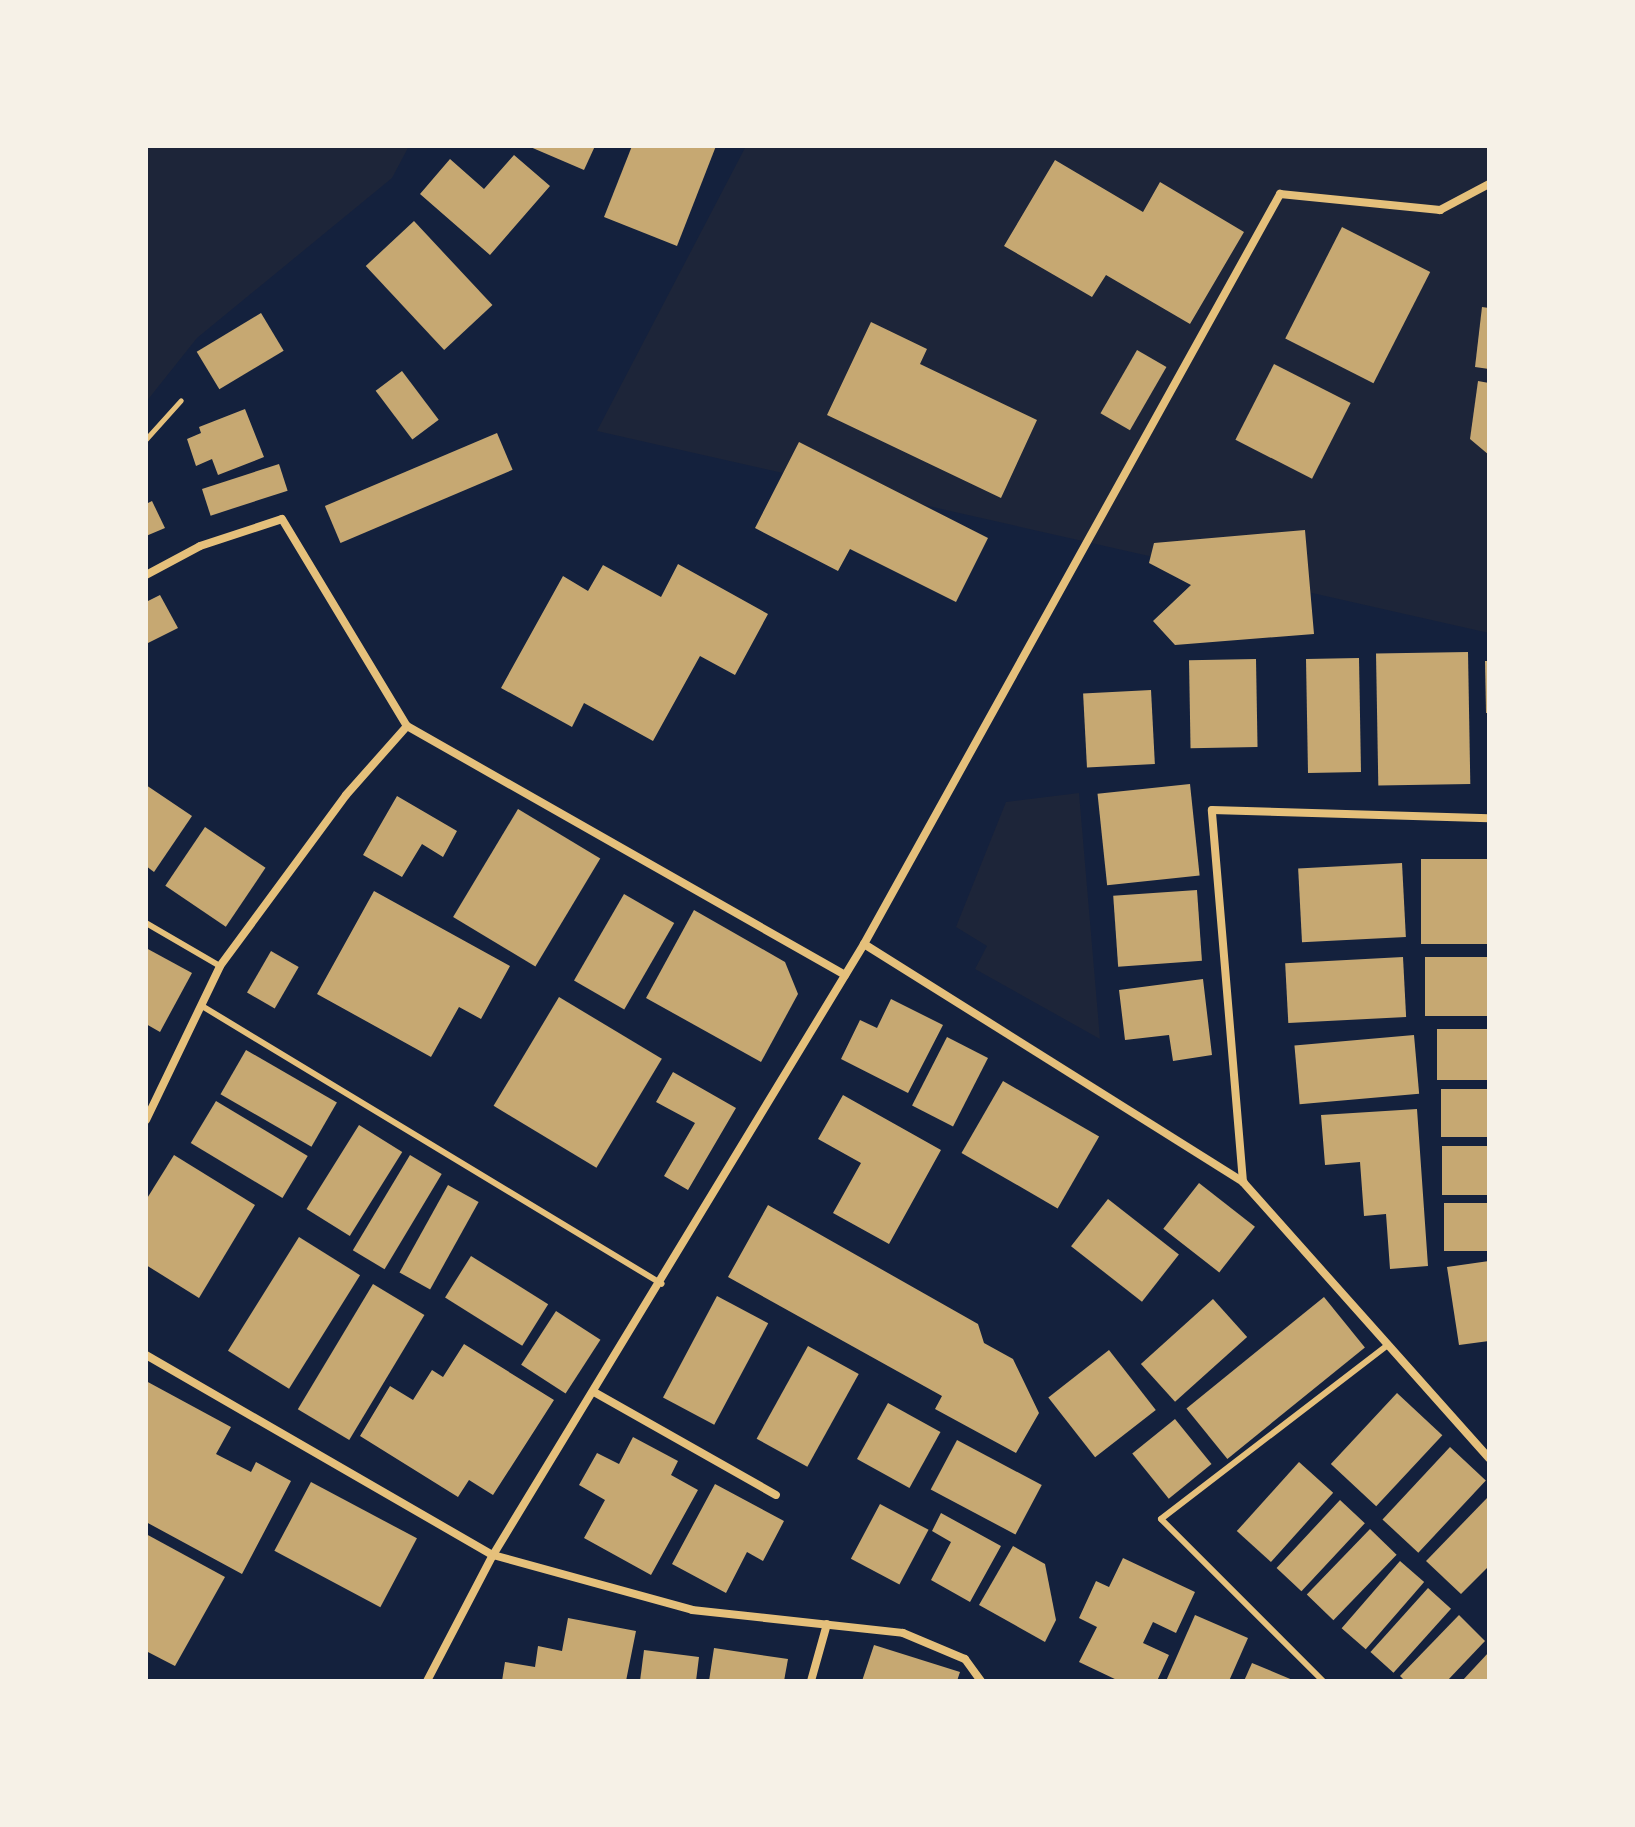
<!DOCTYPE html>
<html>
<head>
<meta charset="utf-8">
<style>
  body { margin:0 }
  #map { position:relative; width:1635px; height:1827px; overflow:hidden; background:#14213d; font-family:"PT Serif",serif }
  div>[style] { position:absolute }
  .green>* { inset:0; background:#1d2539 }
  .building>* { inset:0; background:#c6a872; transform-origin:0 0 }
  .path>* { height:5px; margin:-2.5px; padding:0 2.5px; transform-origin:2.5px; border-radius:2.5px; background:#e5c07b }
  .service>* { height:6px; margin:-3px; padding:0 3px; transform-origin:3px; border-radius:3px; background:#e5c07b }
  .minor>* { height:8px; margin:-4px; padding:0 4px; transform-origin:4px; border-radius:4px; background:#e5c07b }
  span { translate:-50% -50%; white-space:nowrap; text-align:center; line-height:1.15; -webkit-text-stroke:8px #f6f1e7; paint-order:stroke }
  .frame { position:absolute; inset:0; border:148px solid #f6f1e7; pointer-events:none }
</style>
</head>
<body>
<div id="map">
  <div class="green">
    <div style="clip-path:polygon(146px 146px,409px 146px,392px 178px,197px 338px,146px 402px)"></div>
    <div style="clip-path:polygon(746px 146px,1489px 146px,1489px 633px,597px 431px)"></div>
    <div style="clip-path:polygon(1079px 793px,1100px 1039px,975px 969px,987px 946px,956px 927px,1006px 802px)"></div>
  </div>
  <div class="building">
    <div style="clip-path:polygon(528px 146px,595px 146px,584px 170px)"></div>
    <div style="clip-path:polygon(632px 146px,716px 146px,677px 246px,604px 217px)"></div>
    <div style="clip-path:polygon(514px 155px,550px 186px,490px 255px,420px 194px,450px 159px,484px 189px)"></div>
    <div style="clip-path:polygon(1055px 160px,1143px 212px,1160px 182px,1244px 232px,1190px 324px,1106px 275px,1092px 297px,1004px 246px)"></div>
    <div style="left:414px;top:221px;width:115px;height:66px;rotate:47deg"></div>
    <div style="left:1342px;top:227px;width:99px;height:125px;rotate:27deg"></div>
    <div style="clip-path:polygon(1482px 307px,1489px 308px,1489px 369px,1475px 367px)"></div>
    <div style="left:261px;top:313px;width:44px;height:75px;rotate:59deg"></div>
    <div style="clip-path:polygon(871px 322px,927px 349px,920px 364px,1037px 420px,1001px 498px,827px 415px)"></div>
    <div style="left:1137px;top:350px;width:34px;height:73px;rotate:30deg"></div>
    <div style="left:1274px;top:364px;width:86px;height:85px;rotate:27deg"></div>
    <div style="left:402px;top:371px;width:61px;height:33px;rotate:53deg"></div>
    <div style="clip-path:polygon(1478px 381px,1489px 383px,1489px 455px,1470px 439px)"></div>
    <div style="clip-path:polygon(245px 409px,264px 457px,218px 475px,212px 459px,196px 466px,187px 439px,201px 433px,199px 427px)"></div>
    <div style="left:497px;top:433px;width:40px;height:187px;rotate:67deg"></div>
    <div style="clip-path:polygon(799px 442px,988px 538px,956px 602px,850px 549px,838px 571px,755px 528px)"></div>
    <div style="left:279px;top:464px;width:28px;height:81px;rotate:72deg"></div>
    <div style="clip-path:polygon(152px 501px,165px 528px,146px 536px,146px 504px)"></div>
    <div style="clip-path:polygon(1305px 530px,1314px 634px,1175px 645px,1153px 621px,1191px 585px,1149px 563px,1154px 543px)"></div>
    <div style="clip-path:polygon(678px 564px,768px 614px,735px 675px,700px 656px,653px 741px,584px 703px,572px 727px,501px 688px,563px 576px,588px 591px,603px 565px,661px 597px)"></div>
    <div style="clip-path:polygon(160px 595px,178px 628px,146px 644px,146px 602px)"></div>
    <div style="left:1468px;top:652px;width:132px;height:92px;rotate:89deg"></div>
    <div style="left:1359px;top:658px;width:114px;height:53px;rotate:89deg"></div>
    <div style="left:1256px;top:659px;width:88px;height:67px;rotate:89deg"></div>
    <div style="clip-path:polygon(1485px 661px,1489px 661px,1489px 713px,1486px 713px)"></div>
    <div style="left:1151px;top:690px;width:74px;height:68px;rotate:87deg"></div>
    <div style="left:1190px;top:784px;width:92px;height:93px;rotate:84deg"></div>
    <div style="clip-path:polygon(146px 785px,192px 816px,154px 872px,146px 866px)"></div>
    <div style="clip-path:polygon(397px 796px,457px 831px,443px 857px,422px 844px,402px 877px,363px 855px)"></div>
    <div style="left:518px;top:809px;width:96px;height:126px;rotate:31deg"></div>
    <div style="left:205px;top:827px;width:73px;height:71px;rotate:34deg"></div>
    <div style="left:1489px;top:859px;width:85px;height:68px;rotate:90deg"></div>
    <div style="left:1402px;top:863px;width:74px;height:104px;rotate:87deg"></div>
    <div style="left:1197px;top:890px;width:71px;height:84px;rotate:86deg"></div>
    <div style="clip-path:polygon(374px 891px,510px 966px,481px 1019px,459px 1007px,431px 1057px,317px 994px)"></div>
    <div style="left:624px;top:894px;width:58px;height:100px;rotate:30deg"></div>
    <div style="clip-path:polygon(694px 910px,785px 962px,798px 994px,761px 1062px,646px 998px)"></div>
    <div style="clip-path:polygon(146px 948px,192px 973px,160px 1032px,146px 1024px)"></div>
    <div style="left:271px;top:951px;width:32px;height:48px;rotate:30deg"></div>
    <div style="left:1403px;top:957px;width:60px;height:118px;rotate:87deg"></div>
    <div style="left:1489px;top:957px;width:59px;height:64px;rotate:90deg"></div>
    <div style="clip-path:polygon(1203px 979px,1212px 1055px,1173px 1061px,1169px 1035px,1125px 1040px,1119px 990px)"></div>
    <div style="left:559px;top:997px;width:120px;height:127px;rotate:31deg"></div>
    <div style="clip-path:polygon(891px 999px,943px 1025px,908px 1093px,841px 1059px,860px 1020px,877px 1028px)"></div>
    <div style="left:1489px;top:1029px;width:51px;height:52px;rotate:90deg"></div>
    <div style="left:1414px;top:1035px;width:59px;height:120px;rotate:85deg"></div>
    <div style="left:947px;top:1037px;width:46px;height:77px;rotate:27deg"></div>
    <div style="left:246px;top:1050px;width:105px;height:51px;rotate:30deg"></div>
    <div style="clip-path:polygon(673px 1072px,736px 1108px,688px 1190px,664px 1176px,695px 1123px,656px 1102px)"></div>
    <div style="left:1003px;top:1081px;width:111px;height:83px;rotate:30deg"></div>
    <div style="left:1489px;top:1089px;width:48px;height:48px;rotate:90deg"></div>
    <div style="clip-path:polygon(843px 1095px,941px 1150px,889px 1244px,833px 1213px,861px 1163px,818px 1139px)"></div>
    <div style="left:216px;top:1101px;width:107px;height:49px;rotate:31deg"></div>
    <div style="clip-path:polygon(1417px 1109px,1428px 1266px,1390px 1269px,1386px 1214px,1364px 1216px,1360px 1162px,1325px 1165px,1321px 1115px)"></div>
    <div style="left:359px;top:1125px;width:51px;height:99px;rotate:32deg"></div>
    <div style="left:1489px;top:1146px;width:49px;height:47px;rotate:90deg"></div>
    <div style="clip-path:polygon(174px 1155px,255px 1205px,199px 1298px,146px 1265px,146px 1200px)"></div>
    <div style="left:410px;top:1155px;width:37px;height:111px;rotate:31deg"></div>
    <div style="left:1199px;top:1183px;width:71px;height:58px;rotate:38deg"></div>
    <div style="left:448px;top:1185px;width:35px;height:100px;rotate:29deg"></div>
    <div style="left:1108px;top:1199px;width:90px;height:60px;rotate:38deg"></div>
    <div style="left:1489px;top:1203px;width:48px;height:45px;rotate:90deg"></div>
    <div style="clip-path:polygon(768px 1205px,978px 1324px,984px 1343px,1013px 1359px,1039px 1413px,1016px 1453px,935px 1409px,942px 1396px,728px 1277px)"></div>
    <div style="left:299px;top:1237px;width:72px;height:134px;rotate:32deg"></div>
    <div style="left:471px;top:1256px;width:91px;height:49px;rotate:32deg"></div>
    <div style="clip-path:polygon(1489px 1261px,1489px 1341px,1459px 1345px,1447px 1267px)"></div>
    <div style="left:373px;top:1284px;width:60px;height:146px;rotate:31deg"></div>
    <div style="left:717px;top:1296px;width:58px;height:115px;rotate:28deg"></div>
    <div style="left:1324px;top:1297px;width:65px;height:177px;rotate:51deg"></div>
    <div style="left:1213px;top:1299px;width:51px;height:97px;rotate:48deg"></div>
    <div style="left:556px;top:1311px;width:53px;height:64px;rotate:33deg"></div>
    <div style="clip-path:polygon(464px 1344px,554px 1400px,493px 1495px,469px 1480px,458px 1497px,360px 1436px,390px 1386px,413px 1400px,432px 1370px,443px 1377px)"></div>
    <div style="left:808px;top:1346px;width:58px;height:106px;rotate:29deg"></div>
    <div style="left:1109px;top:1350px;width:76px;height:77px;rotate:52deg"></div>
    <div style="clip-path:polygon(146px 1381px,231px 1427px,216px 1454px,251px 1472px,256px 1462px,291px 1481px,242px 1574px,146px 1522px)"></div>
    <div style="left:1397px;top:1393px;width:62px;height:97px;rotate:43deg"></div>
    <div style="left:888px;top:1403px;width:60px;height:64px;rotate:29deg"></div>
    <div style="left:1175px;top:1419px;width:58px;height:55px;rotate:51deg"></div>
    <div style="clip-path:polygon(633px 1437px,678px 1461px,671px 1475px,698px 1490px,651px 1575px,584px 1538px,605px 1500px,579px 1485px,597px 1453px,619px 1464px)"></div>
    <div style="left:957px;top:1440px;width:96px;height:56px;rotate:28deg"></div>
    <div style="left:1450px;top:1447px;width:49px;height:99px;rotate:43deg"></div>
    <div style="left:1299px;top:1462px;width:46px;height:93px;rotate:42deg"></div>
    <div style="left:311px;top:1482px;width:120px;height:78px;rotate:28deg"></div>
    <div style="clip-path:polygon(715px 1484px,784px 1521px,763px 1561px,747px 1552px,726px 1593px,672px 1564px)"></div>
    <div style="clip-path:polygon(1489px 1496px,1489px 1566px,1461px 1594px,1426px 1561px)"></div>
    <div style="left:1340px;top:1500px;width:34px;height:93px;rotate:43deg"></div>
    <div style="left:880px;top:1504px;width:55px;height:62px;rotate:28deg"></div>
    <div style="clip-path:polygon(941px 1513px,1001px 1546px,970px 1602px,931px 1580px,951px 1542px,932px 1531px)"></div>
    <div style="left:1370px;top:1529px;width:37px;height:91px;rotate:44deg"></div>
    <div style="clip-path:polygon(146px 1534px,225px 1577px,175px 1666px,146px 1651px)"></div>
    <div style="clip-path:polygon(1013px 1546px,1045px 1564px,1056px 1620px,1045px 1642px,979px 1605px)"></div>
    <div style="clip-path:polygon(1123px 1558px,1195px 1592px,1176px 1633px,1153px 1622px,1143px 1643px,1169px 1655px,1157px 1681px,1119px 1681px,1079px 1662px,1097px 1627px,1079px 1618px,1096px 1581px,1109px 1587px)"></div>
    <div style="left:1400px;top:1561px;width:32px;height:89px;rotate:41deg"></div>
    <div style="left:1428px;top:1588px;width:31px;height:86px;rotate:42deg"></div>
    <div style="clip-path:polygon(1195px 1615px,1248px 1638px,1229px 1681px,1166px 1681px)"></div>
    <div style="clip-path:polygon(1459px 1615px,1485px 1641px,1447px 1681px,1405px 1681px,1400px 1676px)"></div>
    <div style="clip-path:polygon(568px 1618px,636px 1631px,626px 1681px,502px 1681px,505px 1662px,535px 1667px,538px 1646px,562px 1651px)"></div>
    <div style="clip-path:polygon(874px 1645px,960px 1672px,957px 1681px,862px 1681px)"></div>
    <div style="clip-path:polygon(714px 1648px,788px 1659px,784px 1681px,709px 1681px)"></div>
    <div style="clip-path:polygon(644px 1650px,699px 1657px,696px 1681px,640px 1681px)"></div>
    <div style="clip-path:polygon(1489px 1652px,1489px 1681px,1462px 1681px)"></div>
    <div style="clip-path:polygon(1252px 1663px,1295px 1681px,1244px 1681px)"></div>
  </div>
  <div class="path">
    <div style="left:146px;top:439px;width:52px;rotate:-48.1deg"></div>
  </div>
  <div class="service">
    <div style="left:146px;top:923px;width:86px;rotate:30.2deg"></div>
    <div style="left:202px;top:1006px;width:537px;rotate:31.15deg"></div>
    <div style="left:1323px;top:1681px;width:229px;rotate:-135deg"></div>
    <div style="left:1161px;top:1519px;width:286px;rotate:-37.5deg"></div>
  </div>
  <div class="minor">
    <div style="left:146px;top:575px;width:61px;rotate:-28.2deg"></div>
    <div style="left:200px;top:546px;width:86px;rotate:-18.2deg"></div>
    <div style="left:282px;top:519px;width:242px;rotate:58.9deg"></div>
    <div style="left:407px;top:726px;width:504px;rotate:29.62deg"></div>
    <div style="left:864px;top:944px;width:448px;rotate:32.1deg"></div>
    <div style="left:1243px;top:1182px;width:370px;rotate:48.3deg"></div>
    <div style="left:146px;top:1120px;width:171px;rotate:-64.3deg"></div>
    <div style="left:220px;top:966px;width:212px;rotate:-53.6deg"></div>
    <div style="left:346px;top:795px;width:92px;rotate:-48.5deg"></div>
    <div style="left:1243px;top:1182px;width:373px;rotate:-94.8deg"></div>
    <div style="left:1212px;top:810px;width:277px;rotate:1.7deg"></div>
    <div style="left:146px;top:1355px;width:401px;rotate:30deg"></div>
    <div style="left:493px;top:1555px;width:206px;rotate:15.4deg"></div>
    <div style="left:692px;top:1610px;width:212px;rotate:6.2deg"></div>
    <div style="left:903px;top:1633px;width:67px;rotate:22.8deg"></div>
    <div style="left:965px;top:1659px;width:27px;rotate:54deg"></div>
    <div style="left:594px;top:1392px;width:209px;rotate:29.5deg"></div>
    <div style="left:427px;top:1681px;width:142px;rotate:-62.4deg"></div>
    <div style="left:493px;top:1555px;width:715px;rotate:-58.73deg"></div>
    <div style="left:864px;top:944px;width:858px;rotate:-60.98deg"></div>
    <div style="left:1280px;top:194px;width:161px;rotate:5.7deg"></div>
    <div style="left:1440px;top:210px;width:55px;rotate:-28deg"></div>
    <div style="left:811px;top:1681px;width:59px;rotate:-74.3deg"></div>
  </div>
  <div class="frame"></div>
</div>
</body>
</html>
